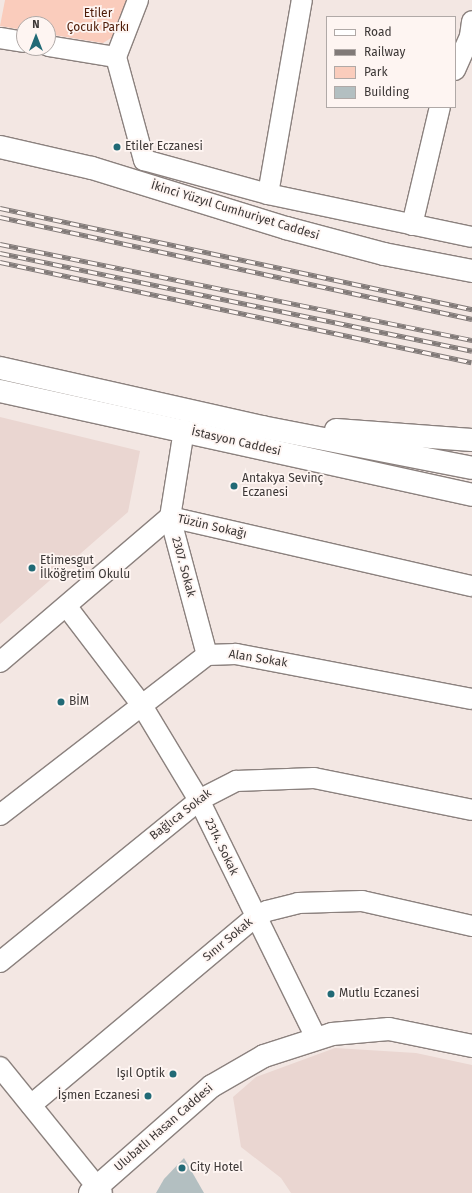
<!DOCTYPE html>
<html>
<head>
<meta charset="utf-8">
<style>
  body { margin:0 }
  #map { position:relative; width:472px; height:1193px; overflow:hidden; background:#f3e7e3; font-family:"Fira Sans",sans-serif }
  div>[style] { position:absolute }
  .built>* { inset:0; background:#ead6d1 }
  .green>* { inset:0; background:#faccbc }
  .building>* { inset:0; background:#b3bfc1 }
  .roads { filter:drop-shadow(1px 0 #8b817e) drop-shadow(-1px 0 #8b817e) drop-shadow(0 1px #8b817e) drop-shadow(0 -1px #8b817e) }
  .minor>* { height:20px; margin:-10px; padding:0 10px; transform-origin:10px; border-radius:10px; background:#fff }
  .tertiary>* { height:22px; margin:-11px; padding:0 11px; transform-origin:11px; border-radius:11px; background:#fff }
  .secondary>* { height:22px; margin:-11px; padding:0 11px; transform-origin:11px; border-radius:11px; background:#fff }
  .primary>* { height:22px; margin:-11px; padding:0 11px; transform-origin:11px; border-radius:11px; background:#fff }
  .rail>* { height:4.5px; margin-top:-2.25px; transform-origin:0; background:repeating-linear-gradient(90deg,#fef5f2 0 9px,#817a78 0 18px); box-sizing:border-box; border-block:1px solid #817a78 }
  .dots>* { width:11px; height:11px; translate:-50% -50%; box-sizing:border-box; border:2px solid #fef5f2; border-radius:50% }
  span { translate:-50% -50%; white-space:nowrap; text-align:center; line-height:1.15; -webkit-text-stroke:3.5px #fef5f2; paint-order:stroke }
  .park-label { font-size:12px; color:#4e1b07 }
  .poi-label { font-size:12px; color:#3c3736 }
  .left { translate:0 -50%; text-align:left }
  .right { translate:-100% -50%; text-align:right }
  .street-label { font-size:12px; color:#3c3736 }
  .legend { position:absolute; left:326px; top:16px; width:130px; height:92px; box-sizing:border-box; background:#fef5f2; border:1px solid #b0a9a7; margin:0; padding:5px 7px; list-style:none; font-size:12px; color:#3c3736 }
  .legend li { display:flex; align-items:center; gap:8px; height:20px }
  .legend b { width:20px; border:1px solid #b0a9a7 }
  .north { position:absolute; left:16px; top:16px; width:40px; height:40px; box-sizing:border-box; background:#fef5f2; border:1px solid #b0a9a7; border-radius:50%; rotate:0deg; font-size:11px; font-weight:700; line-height:16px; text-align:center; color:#3c3736 }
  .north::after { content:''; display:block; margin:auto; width:14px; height:18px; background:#216a76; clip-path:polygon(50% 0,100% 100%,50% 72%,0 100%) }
</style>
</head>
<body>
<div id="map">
  <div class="built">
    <div style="clip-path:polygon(0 417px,140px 451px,128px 512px,0 624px)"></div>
    <div style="clip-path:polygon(335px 1048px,416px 1053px,472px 1065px,472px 1193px,291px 1193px,281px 1178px,241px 1147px,233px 1097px,256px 1077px)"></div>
  </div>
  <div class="green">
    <div style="clip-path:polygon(5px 0,127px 0,119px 33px,103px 43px,48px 34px,48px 24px,24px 24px,24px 30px,0 26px)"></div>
  </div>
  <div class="building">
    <div style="clip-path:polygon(184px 1158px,204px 1193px,156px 1193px,164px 1179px)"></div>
  </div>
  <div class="roads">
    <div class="minor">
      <div style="left:0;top:38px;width:24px;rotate:9deg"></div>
      <div style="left:48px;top:46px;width:69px;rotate:9.2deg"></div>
      <div style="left:116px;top:57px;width:107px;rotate:74.8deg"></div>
      <div style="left:144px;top:160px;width:129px;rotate:15.3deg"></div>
      <div style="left:268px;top:194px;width:208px;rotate:11.9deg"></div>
      <div style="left:116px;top:57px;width:61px;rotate:-68.9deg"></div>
      <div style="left:455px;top:70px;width:37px;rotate:-66deg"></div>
      <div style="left:470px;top:36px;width:15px;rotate:-82deg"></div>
      <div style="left:268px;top:194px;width:197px;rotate:-80.1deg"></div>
      <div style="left:412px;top:225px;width:121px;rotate:-76.7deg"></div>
      <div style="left:184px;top:430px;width:88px;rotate:99.1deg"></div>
      <div style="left:170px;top:517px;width:143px;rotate:75deg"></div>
      <div style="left:67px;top:607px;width:122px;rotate:52.7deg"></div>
      <div style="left:141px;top:704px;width:112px;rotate:58.9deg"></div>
      <div style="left:199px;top:800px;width:265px;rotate:63.8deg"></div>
      <div style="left:0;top:662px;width:223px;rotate:-40.5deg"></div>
      <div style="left:170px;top:517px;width:310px;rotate:12.9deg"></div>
      <div style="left:0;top:815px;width:262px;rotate:-37.7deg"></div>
      <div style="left:207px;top:655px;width:29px;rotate:-2deg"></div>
      <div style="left:236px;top:654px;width:240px;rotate:10.8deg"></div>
      <div style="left:0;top:962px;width:257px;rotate:-39.1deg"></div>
      <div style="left:199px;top:800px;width:42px;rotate:-27.2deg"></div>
      <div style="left:236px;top:781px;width:78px;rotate:-2.2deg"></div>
      <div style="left:314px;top:778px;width:161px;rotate:11.4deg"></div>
      <div style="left:0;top:1067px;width:162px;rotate:51deg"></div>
      <div style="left:31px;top:1105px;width:292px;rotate:-40deg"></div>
      <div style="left:255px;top:917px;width:13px;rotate:-27deg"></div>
      <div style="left:267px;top:911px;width:32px;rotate:-14deg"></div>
      <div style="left:298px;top:903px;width:64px;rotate:-1.8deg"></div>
      <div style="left:362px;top:901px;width:113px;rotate:12.8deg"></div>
    </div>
    <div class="tertiary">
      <div style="left:90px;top:1193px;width:162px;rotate:-41.3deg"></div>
      <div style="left:212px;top:1086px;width:60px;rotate:-30deg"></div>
      <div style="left:264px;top:1056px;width:71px;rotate:-17.9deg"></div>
      <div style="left:332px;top:1034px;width:57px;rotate:-5deg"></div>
      <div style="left:389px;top:1029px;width:85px;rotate:11.6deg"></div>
    </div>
    <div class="secondary">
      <div style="left:0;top:147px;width:94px;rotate:12.9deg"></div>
      <div style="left:92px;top:168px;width:203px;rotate:17.2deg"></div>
      <div style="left:286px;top:228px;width:101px;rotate:14.9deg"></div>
      <div style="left:384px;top:254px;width:90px;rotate:10.9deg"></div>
    </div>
    <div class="primary">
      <div style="left:0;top:368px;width:269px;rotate:12.7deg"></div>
      <div style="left:262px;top:427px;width:214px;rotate:11deg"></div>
      <div style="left:0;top:391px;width:483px;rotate:12.4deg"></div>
      <div style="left:336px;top:430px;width:136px;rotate:4.2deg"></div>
    </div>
  </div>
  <div class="rail">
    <div style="left:0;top:208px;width:483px;rotate:12.1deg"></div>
    <div style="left:0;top:217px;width:483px;rotate:12.2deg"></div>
    <div style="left:0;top:244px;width:482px;rotate:11.5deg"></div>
    <div style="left:0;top:253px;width:482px;rotate:11.7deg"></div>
    <div style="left:0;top:262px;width:482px;rotate:12deg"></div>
  </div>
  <div class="dots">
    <div style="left:117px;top:147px;background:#216a76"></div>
    <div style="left:234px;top:486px;background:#216a76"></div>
    <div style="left:32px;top:568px;background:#216a76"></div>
    <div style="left:61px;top:702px;background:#216a76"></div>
    <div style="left:331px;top:994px;background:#216a76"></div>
    <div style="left:173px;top:1074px;background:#216a76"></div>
    <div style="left:148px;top:1096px;background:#216a76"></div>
    <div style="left:182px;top:1168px;background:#216a76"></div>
  </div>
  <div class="park-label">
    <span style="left:98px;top:21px">Etiler<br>Çocuk Parkı</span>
  </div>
  <div class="poi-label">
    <span class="left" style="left:125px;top:147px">Etiler Eczanesi</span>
    <span class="left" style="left:242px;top:486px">Antakya Sevinç<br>Eczanesi</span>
    <span class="left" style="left:40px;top:568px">Etimesgut<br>İlköğretim Okulu</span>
    <span class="left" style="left:69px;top:702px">BİM</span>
    <span class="left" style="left:339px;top:994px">Mutlu Eczanesi</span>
    <span class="right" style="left:165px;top:1074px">Işıl Optik</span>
    <span class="right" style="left:140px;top:1096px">İşmen Eczanesi</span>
    <span class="left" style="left:190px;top:1168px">City Hotel</span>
  </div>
  <div class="street-label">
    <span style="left:235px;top:211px;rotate:17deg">İkinci Yüzyıl Cumhuriyet Caddesi</span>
    <span style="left:236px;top:442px;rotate:13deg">İstasyon Caddesi</span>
    <span style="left:212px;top:527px;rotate:13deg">Tüzün Sokağı</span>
    <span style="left:183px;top:567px;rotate:75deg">2307. Sokak</span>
    <span style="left:258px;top:659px;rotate:9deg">Alan Sokak</span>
    <span style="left:181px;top:815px;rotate:-38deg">Bağlıca Sokak</span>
    <span style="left:221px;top:847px;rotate:64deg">2314. Sokak</span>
    <span style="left:228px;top:940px;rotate:-40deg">Sınır Sokak</span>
    <span style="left:164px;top:1128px;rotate:-41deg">Ulubatlı Hasan Caddesi</span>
  </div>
  <ul class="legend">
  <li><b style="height:5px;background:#fff"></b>Road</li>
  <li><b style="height:5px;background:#817a78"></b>Railway</li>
  <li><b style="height:11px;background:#faccbc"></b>Park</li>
  <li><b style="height:11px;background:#b3bfc1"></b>Building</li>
  </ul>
  <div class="north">N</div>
</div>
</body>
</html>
